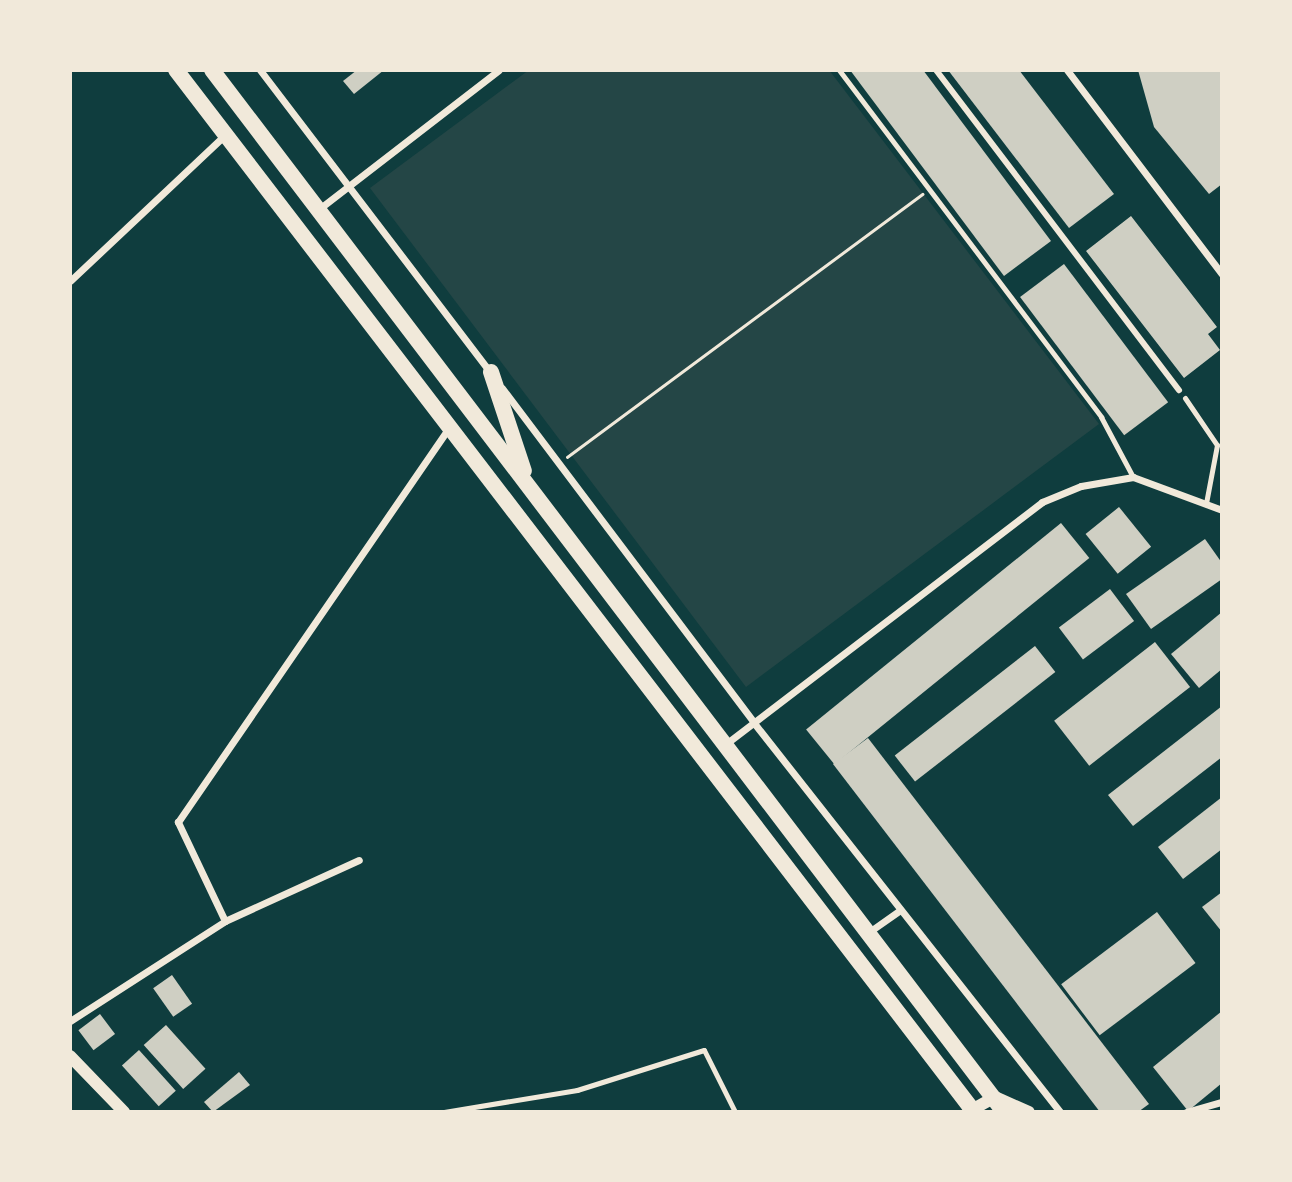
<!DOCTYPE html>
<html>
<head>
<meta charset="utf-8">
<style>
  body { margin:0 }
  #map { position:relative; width:1292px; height:1182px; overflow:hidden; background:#0f3d3e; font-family:"Noto Sans",sans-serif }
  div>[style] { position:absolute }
  .green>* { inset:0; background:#244646 }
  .building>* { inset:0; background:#cfcfc3; transform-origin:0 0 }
  .path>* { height:2.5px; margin:-1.25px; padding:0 1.25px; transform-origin:1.25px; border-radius:1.25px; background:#f1e9da }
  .service>* { height:5px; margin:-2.5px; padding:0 2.5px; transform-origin:2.5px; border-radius:2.5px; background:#f1e9da }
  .pedestrian>* { height:6px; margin:-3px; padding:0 3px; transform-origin:3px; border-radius:3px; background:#f1e9da }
  .minor>* { height:7px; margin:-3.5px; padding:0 3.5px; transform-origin:3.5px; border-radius:3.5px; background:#f1e9da }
  .tertiary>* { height:12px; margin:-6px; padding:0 6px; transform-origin:6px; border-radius:6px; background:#f1e9da }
  .trunk>* { height:16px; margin:-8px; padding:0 8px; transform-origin:8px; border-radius:8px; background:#f1e9da }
  span { translate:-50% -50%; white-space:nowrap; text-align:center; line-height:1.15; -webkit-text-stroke:6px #f1e9da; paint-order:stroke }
  .frame { position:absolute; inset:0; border:72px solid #f1e9da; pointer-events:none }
</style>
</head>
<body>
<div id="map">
  <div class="green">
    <div style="clip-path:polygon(529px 70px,829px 70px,1099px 424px,746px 687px,370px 188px)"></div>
  </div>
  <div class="building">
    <div style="clip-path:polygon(357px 70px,384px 70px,354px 94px,343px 81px)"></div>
    <div style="clip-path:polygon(850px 70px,923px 70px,1051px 241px,1004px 276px)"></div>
    <div style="clip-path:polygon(948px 70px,1019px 70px,1114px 194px,1069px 228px)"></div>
    <div style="clip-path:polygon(1138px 70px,1222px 70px,1222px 184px,1209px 194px,1154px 127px)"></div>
    <div style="clip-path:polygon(1131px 216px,1217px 327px,1208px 334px,1220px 350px,1184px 378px,1086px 251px)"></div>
    <div style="left:1064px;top:264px;width:173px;height:55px;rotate:53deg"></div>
    <div style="left:1119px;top:507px;width:51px;height:43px;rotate:51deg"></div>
    <div style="left:1061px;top:523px;width:45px;height:328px;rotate:51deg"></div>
    <div style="clip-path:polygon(1205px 539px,1222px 563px,1222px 579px,1151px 629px,1126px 594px)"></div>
    <div style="left:1110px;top:589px;width:40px;height:64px;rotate:53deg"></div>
    <div style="clip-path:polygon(1222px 612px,1222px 669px,1199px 688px,1171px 654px)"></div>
    <div style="left:1155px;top:642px;width:57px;height:128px;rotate:52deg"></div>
    <div style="left:1035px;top:646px;width:33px;height:178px;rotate:52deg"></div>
    <div style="clip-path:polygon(1222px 706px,1222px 757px,1133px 826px,1108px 795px)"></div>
    <div style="clip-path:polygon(868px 738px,1149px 1104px,1138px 1112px,1100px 1112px,833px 764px)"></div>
    <div style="clip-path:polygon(1222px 797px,1222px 849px,1183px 879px,1158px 847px)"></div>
    <div style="clip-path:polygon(1222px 892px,1222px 932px,1202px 907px)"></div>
    <div style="left:1157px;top:912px;width:64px;height:120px;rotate:53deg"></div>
    <div style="left:172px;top:975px;width:35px;height:23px;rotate:55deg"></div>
    <div style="clip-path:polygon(1222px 1011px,1222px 1083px,1188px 1111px,1153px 1067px)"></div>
    <div style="left:100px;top:1014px;width:25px;height:27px;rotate:53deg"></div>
    <div style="left:166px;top:1025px;width:59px;height:30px;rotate:48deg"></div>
    <div style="left:139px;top:1050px;width:55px;height:23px;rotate:48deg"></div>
    <div style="clip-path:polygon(239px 1072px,250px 1085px,213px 1112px,204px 1102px)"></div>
  </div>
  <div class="path">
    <div style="left:567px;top:457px;width:442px;rotate:-36.5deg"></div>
  </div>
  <div class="service">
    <div style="left:839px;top:70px;width:435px;rotate:52.9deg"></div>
    <div style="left:1101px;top:417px;width:68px;rotate:61.9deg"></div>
    <div style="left:1185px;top:398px;width:57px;rotate:55.8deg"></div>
    <div style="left:1217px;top:445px;width:59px;rotate:100.7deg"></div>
    <div style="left:444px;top:1112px;width:135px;rotate:-9.4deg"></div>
    <div style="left:577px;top:1090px;width:133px;rotate:-17.5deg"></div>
    <div style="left:704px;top:1050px;width:69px;rotate:63.4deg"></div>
  </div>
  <div class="pedestrian">
    <div style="left:936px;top:70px;width:402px;rotate:52.8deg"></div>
  </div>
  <div class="minor">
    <div style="left:260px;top:70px;width:381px;rotate:52.7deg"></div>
    <div style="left:1067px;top:70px;width:256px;rotate:52.8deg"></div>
    <div style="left:319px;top:209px;width:227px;rotate:-37.7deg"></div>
    <div style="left:70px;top:281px;width:213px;rotate:-43.3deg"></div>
    <div style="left:502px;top:388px;width:419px;rotate:53deg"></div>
    <div style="left:754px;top:723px;width:495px;rotate:51.8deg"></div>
    <div style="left:727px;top:743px;width:397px;rotate:-37.4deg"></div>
    <div style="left:1042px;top:502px;width:42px;rotate:-22.3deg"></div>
    <div style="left:1081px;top:486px;width:53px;rotate:-9.8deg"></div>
    <div style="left:1133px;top:477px;width:95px;rotate:20.3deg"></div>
    <div style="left:225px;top:921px;width:110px;rotate:-115.4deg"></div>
    <div style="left:178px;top:822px;width:478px;rotate:-55.5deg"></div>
    <div style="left:869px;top:932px;width:38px;rotate:-35deg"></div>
    <div style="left:70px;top:1021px;width:184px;rotate:-32.8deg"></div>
    <div style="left:225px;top:921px;width:147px;rotate:-24.5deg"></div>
    <div style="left:1186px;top:1112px;width:37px;rotate:-16deg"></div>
  </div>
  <div class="tertiary">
    <div style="left:70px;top:1056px;width:78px;rotate:46deg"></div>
    <div style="left:968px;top:1112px;width:31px;rotate:-29deg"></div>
    <div style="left:995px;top:1097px;width:37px;rotate:24deg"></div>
  </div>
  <div class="trunk">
    <div style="left:176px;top:70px;width:1312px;rotate:52.55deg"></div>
    <div style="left:212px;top:70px;width:1309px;rotate:52.76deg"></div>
    <div style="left:491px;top:372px;width:104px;rotate:71.6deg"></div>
  </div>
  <div class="frame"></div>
</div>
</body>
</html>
